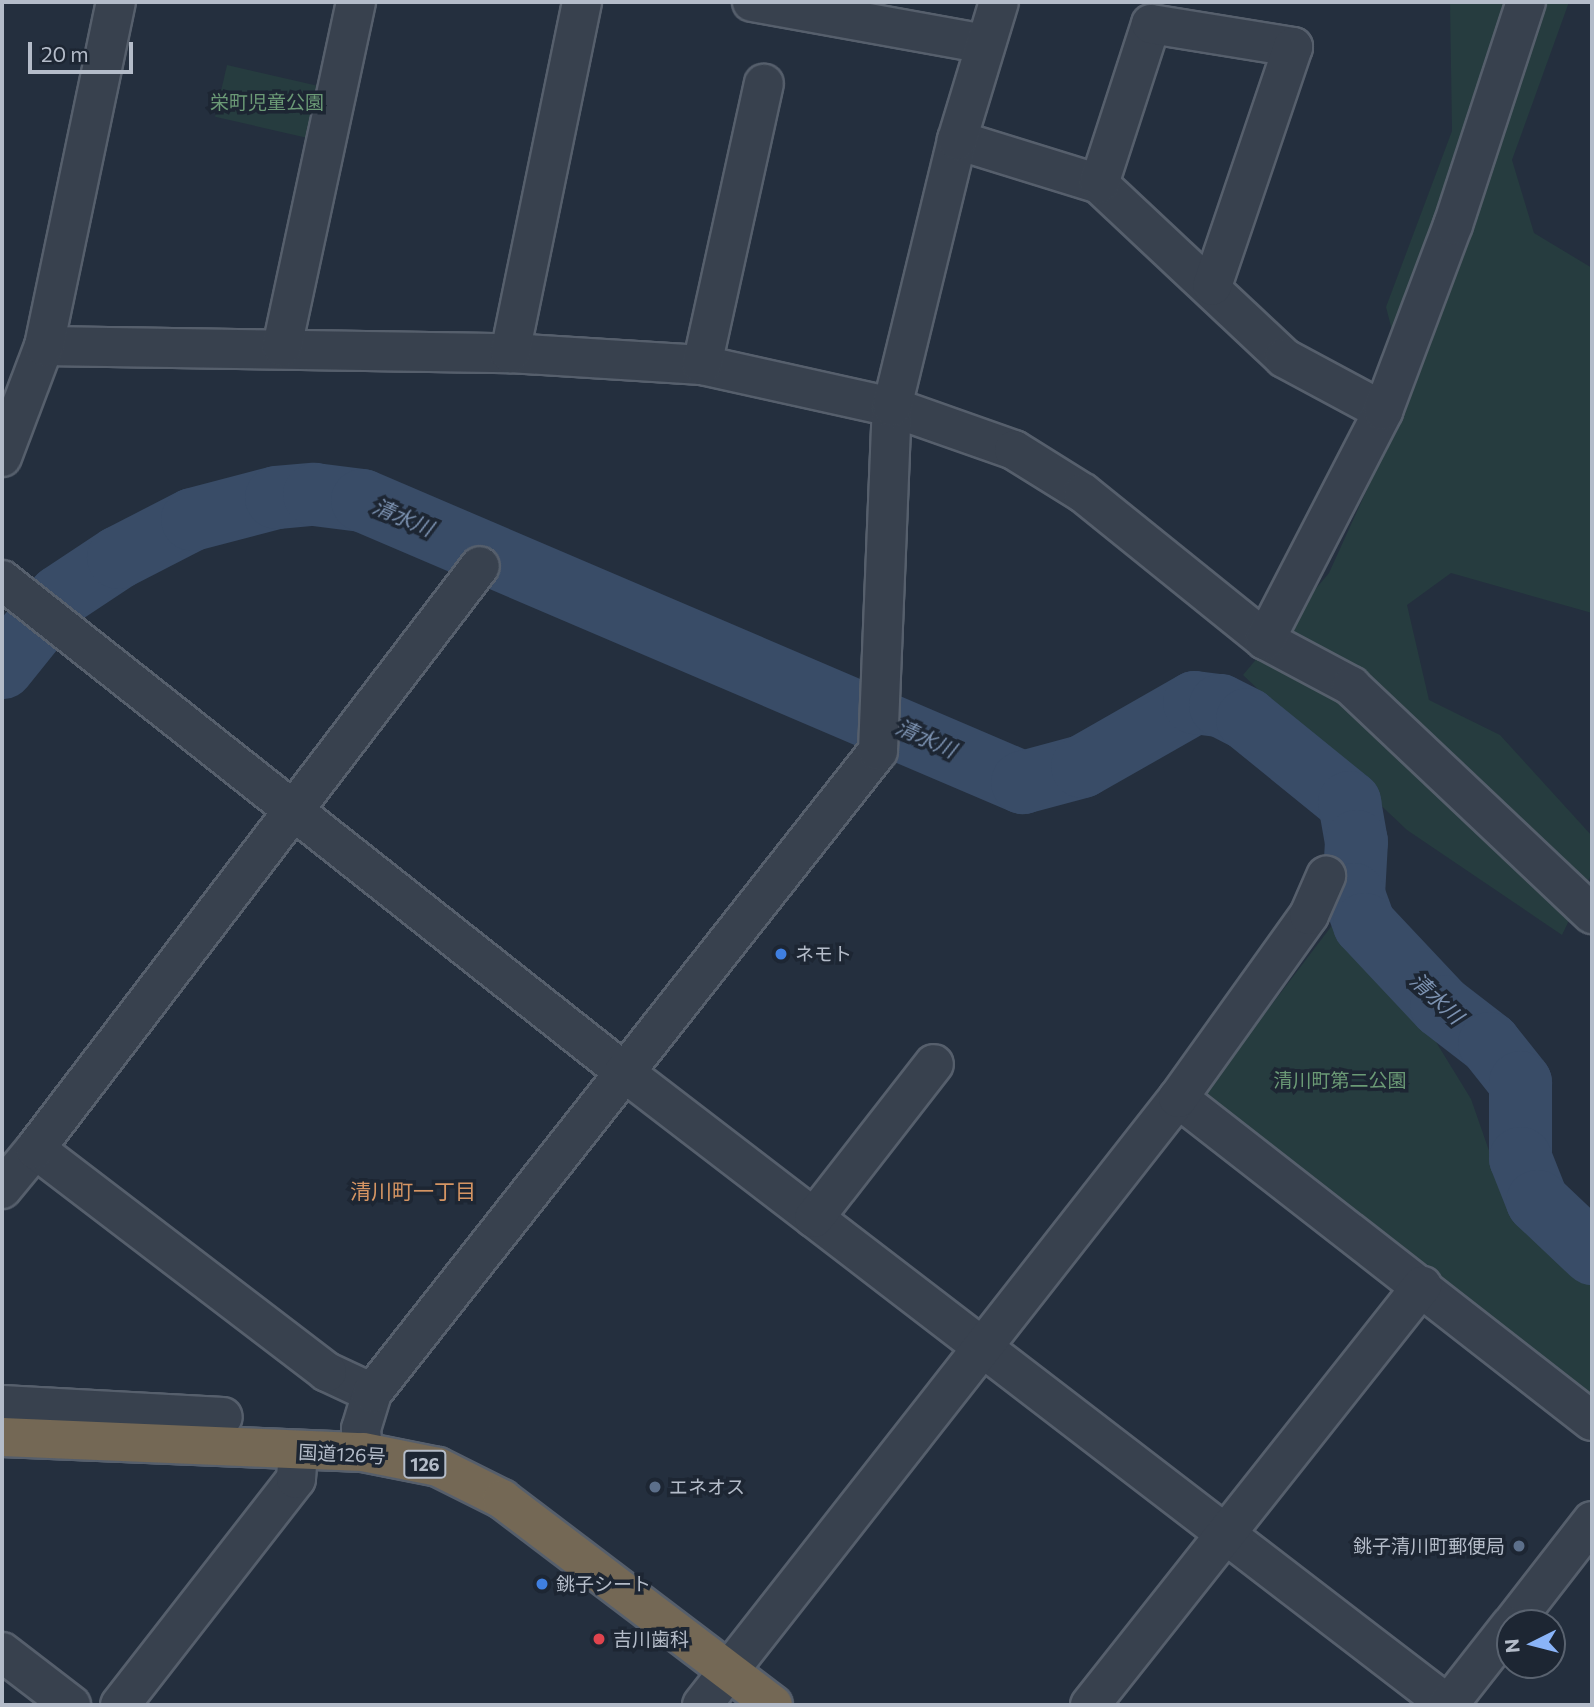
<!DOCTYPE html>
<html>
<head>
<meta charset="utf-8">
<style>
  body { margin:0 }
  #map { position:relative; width:1594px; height:1707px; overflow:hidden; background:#242f3e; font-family:Commissioner,"Noto Sans JP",sans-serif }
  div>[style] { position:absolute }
  .green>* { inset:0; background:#263c3f; transform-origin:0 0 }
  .river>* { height:63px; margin:-31.5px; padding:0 31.5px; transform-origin:31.5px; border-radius:31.5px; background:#394c67 }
  .roads { filter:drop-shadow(2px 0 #565f6c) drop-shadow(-2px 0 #565f6c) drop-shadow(0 2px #565f6c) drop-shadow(0 -2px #565f6c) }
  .minor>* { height:38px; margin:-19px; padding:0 19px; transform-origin:19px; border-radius:19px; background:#38414e }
  .highway>* { height:38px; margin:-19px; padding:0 19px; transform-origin:19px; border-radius:19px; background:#746855 }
  .dots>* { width:19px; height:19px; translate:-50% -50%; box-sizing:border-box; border:4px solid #1d2633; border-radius:50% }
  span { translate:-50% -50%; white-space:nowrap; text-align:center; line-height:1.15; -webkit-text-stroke:7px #1d2633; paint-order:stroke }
  .shield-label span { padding:2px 5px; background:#1d2633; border:2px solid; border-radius:5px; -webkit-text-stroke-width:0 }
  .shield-label { font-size:18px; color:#b4bcc9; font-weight:700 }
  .park-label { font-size:19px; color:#6b9a76 }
  .poi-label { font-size:19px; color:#b4bcc9 }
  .left { translate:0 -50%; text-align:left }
  .right { translate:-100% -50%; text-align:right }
  .street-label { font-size:19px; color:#b4bcc9 }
  .water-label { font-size:21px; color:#7c92b1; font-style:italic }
  .neighbourhood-label { font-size:21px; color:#d59563 }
  .frame { position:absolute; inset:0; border:4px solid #b4bcc9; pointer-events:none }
  .north { position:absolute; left:1496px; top:1609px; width:70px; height:70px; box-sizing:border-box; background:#1d2633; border:2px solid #59626f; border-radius:50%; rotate:264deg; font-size:19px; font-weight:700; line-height:28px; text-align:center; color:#b4bcc9 }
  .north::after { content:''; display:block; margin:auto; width:24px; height:32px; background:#8ab4f8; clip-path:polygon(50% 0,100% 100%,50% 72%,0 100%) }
  .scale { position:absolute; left:28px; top:42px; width:105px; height:32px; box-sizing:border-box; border:4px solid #b4bcc9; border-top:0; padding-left:9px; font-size:21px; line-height:24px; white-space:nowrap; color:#b4bcc9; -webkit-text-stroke:5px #1d2633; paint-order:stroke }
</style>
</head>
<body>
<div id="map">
  <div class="green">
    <div style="clip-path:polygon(1450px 2px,1569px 2px,1512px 160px,1534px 233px,1592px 268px,1592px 613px,1451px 573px,1407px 605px,1429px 700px,1500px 735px,1592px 836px,1592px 873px,1562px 935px,1407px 830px,1243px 675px,1329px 573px,1409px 397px,1386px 307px,1452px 131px)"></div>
    <div style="left:227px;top:65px;width:95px;height:53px;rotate:13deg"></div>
    <div style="clip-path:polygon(1340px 915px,1425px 1024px,1471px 1099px,1501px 1185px,1592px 1273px,1592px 1403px,1201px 1097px)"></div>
  </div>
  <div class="river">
    <div style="left:2px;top:667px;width:91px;rotate:-51.2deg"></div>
    <div style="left:59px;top:596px;width:71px;rotate:-33.5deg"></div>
    <div style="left:118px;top:557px;width:83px;rotate:-27.2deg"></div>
    <div style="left:192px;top:519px;width:87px;rotate:-14.7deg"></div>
    <div style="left:276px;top:497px;width:38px;rotate:-5deg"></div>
    <div style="left:314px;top:494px;width:48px;rotate:7.1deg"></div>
    <div style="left:362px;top:500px;width:718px;rotate:23.14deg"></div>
    <div style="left:1022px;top:782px;width:62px;rotate:-14.9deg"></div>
    <div style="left:1082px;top:766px;width:129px;rotate:-29.7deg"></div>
    <div style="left:1194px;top:702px;width:26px;rotate:7deg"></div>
    <div style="left:1220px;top:705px;width:30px;rotate:27deg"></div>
    <div style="left:1247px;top:719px;width:132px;rotate:39.1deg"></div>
    <div style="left:1349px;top:802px;width:40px;rotate:80deg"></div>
    <div style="left:1356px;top:841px;width:53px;rotate:93.2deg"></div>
    <div style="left:1353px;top:894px;width:32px;rotate:70deg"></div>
    <div style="left:1364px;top:924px;width:112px;rotate:46.8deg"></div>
    <div style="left:1441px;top:1006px;width:61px;rotate:37.6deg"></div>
    <div style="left:1489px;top:1043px;width:50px;rotate:51.5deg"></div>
    <div style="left:1520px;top:1082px;width:76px;rotate:90deg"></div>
    <div style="left:1520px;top:1158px;width:46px;rotate:68.4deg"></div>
    <div style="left:1537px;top:1201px;width:76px;rotate:43.4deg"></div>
  </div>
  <div class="roads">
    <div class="minor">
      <div style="left:752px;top:2px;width:237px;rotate:10.2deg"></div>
      <div style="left:957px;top:140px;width:149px;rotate:17.2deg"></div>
      <div style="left:1099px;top:184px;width:254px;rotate:43.2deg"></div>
      <div style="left:1284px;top:358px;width:112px;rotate:28.2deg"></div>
      <div style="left:1099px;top:184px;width:168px;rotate:-72deg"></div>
      <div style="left:1151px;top:24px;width:144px;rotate:9.2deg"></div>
      <div style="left:1293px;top:47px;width:252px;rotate:108.7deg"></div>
      <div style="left:44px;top:346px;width:466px;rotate:0.9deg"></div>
      <div style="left:510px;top:353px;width:192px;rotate:3.6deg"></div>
      <div style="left:702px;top:365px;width:195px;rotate:12.5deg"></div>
      <div style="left:892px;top:407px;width:129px;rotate:19.4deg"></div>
      <div style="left:1014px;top:450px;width:81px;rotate:31.9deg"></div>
      <div style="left:1083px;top:493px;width:234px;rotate:38.9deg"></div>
      <div style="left:1265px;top:640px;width:98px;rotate:28.1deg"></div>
      <div style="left:1351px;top:686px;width:332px;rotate:43.4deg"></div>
      <div style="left:282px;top:347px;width:353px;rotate:-77.9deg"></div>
      <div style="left:510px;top:353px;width:358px;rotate:-78.4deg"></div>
      <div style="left:702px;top:365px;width:288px;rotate:-77.6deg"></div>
      <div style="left:2px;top:457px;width:119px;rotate:-69.3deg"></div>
      <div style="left:44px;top:346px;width:351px;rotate:-78.2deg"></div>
      <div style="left:2px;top:580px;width:793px;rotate:38.34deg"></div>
      <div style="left:624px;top:1072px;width:1039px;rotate:37.53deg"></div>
      <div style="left:1265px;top:640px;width:258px;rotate:-62.7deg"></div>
      <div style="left:1383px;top:411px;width:199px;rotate:-69.4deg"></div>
      <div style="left:1453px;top:225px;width:235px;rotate:-71.9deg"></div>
      <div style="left:1178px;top:1098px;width:525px;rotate:37.96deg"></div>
      <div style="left:2px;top:1189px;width:52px;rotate:-50.5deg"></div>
      <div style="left:814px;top:1218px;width:195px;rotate:-52.1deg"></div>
      <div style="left:372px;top:1393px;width:50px;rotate:-155deg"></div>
      <div style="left:327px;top:1372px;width:367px;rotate:-142.6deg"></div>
      <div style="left:35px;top:1149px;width:733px;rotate:-52.65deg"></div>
      <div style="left:2px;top:1405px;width:221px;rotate:3.1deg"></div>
      <div style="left:363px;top:1452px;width:23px;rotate:-95deg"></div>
      <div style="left:361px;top:1429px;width:38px;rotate:-73deg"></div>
      <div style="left:372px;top:1393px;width:817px;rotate:-51.76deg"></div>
      <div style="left:878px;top:751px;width:344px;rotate:-87.7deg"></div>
      <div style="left:892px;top:407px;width:275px;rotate:-76.3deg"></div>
      <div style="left:957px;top:140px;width:144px;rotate:-73.1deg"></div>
      <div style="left:1513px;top:1623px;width:129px;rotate:-52.2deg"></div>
      <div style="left:2px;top:1652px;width:87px;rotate:37.5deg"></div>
      <div style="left:120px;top:1705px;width:286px;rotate:-52.1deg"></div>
      <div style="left:296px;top:1479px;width:27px;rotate:-86deg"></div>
      <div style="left:702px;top:1705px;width:771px;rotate:-51.9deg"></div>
      <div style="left:1178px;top:1098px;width:225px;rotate:-54.4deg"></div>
      <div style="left:1309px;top:915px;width:43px;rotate:-66.4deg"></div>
      <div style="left:1090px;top:1705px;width:535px;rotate:-51.61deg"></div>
      <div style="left:1448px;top:1705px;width:100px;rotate:-51.9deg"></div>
    </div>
    <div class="highway">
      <div style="left:2px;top:1437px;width:361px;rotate:2.4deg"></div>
      <div style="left:363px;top:1452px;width:76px;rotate:11.3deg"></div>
      <div style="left:438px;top:1467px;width:72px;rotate:26.6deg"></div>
      <div style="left:502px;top:1499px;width:340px;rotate:37.2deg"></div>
    </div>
  </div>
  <div class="dots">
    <div style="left:781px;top:954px;background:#3f7fe0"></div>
    <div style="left:655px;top:1487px;background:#5c6f8a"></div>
    <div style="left:1519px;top:1546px;background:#5c6f8a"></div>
    <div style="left:542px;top:1584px;background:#3f7fe0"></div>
    <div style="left:599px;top:1639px;background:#e0444e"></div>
  </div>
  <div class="shield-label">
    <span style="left:425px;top:1464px">126</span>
  </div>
  <div class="park-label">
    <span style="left:267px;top:102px">栄町児童公園</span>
    <span style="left:1340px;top:1080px">清川町第二公園</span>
  </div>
  <div class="poi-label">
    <span class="left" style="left:795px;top:954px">ネモト</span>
    <span class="left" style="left:669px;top:1487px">エネオス</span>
    <span class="right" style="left:1505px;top:1546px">銚子清川町郵便局</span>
    <span class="left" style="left:556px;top:1584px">銚子シート</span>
    <span class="left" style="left:613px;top:1639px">吉川歯科</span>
  </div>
  <div class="street-label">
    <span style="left:342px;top:1454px;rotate:3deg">国道126号</span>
  </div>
  <div class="water-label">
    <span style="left:403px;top:517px;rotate:23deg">清水川</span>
    <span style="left:926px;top:738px;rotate:24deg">清水川</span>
    <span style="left:1437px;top:998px;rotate:43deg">清水川</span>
  </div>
  <div class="neighbourhood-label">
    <span style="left:413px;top:1191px">清川町一丁目</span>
  </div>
  <div class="frame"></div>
  <div class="north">N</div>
  <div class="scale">20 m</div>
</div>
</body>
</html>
